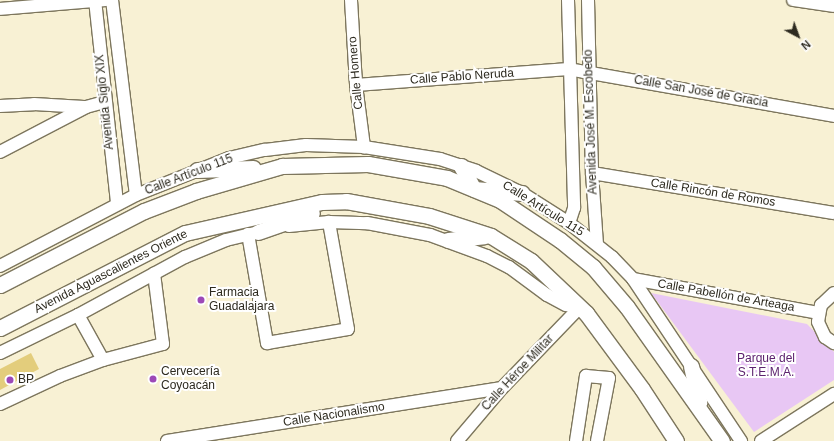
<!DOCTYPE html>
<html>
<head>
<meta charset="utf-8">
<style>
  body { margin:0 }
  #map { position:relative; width:834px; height:441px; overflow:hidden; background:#f8f1d4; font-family:Helvetica,sans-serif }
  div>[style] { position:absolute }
  .green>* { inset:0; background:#e8c7f4 }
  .building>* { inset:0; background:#e3cd7c }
  .roads { filter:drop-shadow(1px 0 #7d765d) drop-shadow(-1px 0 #7d765d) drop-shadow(0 1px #7d765d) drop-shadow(0 -1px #7d765d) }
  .minor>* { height:12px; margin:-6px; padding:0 6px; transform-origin:6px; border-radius:6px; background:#fff }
  .major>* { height:15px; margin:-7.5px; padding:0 7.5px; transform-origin:7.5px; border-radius:7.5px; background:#fff }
  .dots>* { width:11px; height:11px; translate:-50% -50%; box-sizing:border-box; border:2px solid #fff; border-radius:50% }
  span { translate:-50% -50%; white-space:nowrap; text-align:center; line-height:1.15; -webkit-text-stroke:4px #fff; paint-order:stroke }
  .street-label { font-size:12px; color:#2d2a1f }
  .poi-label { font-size:12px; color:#2d2a1f }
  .left { translate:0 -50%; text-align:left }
  .park-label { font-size:12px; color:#5d236f }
  .north { position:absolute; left:778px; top:16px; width:40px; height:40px; -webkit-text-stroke:3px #fff; paint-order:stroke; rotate:139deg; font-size:11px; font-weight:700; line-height:16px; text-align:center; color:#2d2a1f }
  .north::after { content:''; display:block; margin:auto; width:14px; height:18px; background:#2d2a1f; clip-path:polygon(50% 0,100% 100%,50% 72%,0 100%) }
</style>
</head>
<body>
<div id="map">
  <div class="green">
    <div style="clip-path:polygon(651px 293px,807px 324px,834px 352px,834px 380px,754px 432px)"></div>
  </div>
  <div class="building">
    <div style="clip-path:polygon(31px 353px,39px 369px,0 390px,0 369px)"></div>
  </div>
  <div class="roads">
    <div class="minor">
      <div style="left:95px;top:0;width:205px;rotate:83.8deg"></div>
      <div style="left:112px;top:0;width:196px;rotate:83deg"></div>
      <div style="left:351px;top:0;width:85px;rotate:86.6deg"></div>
      <div style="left:356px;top:85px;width:63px;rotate:82.6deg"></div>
      <div style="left:568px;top:0;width:208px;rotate:88.3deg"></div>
      <div style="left:574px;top:208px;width:16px;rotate:108deg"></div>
      <div style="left:588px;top:0;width:173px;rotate:88.7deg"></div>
      <div style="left:592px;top:173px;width:71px;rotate:86deg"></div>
      <div style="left:793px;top:0;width:41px;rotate:8.3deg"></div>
      <div style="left:0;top:9px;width:106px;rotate:-4.9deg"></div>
      <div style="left:356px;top:85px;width:213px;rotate:-4.3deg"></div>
      <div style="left:568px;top:69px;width:270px;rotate:10deg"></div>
      <div style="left:0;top:106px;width:34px;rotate:-3deg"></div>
      <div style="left:34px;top:104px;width:50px;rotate:3.4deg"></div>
      <div style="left:0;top:152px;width:97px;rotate:-27.6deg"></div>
      <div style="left:86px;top:107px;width:20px;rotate:-15deg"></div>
      <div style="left:592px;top:173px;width:245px;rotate:9.4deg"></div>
      <div style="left:289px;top:226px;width:40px;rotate:-5.7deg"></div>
      <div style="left:329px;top:222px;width:38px;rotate:2deg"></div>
      <div style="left:367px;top:223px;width:64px;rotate:10.8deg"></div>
      <div style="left:430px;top:235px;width:61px;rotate:20.2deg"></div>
      <div style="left:487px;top:256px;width:25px;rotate:27deg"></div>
      <div style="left:509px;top:267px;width:47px;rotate:36.4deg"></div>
      <div style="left:547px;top:295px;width:21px;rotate:28deg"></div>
      <div style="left:566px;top:305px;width:14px;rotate:8deg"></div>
      <div style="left:248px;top:234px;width:111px;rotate:80.1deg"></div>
      <div style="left:267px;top:343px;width:82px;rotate:-9.8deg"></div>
      <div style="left:348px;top:329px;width:109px;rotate:-100.1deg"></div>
      <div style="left:0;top:266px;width:153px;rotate:-27.6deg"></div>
      <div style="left:136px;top:195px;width:100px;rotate:-21.7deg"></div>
      <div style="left:229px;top:158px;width:37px;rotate:-13deg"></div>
      <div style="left:265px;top:150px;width:41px;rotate:-7deg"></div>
      <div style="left:306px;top:145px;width:58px;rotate:2deg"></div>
      <div style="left:364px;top:147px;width:77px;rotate:9deg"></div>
      <div style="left:440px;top:159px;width:38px;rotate:18deg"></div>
      <div style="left:476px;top:171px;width:51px;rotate:25.6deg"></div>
      <div style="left:522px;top:193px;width:56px;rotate:32.6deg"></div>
      <div style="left:569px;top:223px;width:55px;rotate:38.3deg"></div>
      <div style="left:612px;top:257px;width:30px;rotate:46deg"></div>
      <div style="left:633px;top:279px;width:195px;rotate:56.3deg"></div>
      <div style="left:633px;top:279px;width:188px;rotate:10.4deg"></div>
      <div style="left:834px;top:293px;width:18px;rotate:137deg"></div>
      <div style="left:821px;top:305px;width:17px;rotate:100deg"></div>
      <div style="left:818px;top:322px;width:17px;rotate:65deg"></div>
      <div style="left:825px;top:337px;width:11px;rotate:34deg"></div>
      <div style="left:78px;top:315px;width:51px;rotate:60.9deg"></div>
      <div style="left:0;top:353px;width:87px;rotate:-26deg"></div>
      <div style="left:78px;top:315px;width:122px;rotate:-28.5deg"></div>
      <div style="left:185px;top:257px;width:44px;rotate:-22.5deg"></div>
      <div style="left:226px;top:240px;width:42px;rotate:-13.7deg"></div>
      <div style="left:0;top:404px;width:66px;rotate:-25deg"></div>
      <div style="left:60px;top:376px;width:46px;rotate:-20.4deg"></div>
      <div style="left:103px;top:360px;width:62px;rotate:-14.9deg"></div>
      <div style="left:163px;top:344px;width:71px;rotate:-97.3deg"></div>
      <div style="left:167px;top:441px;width:339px;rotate:-9deg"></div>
      <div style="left:457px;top:441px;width:70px;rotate:-49.7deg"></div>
      <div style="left:502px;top:388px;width:112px;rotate:-46.1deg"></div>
      <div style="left:576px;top:441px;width:66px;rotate:-81.3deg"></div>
      <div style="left:586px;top:376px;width:23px;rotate:5deg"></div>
      <div style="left:609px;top:378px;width:64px;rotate:100.8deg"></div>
      <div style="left:761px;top:441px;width:87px;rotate:-32.8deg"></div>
    </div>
    <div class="major">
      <div style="left:461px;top:166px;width:26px;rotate:61deg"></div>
      <div style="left:474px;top:189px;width:48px;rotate:4.8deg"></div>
      <div style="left:197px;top:170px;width:56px;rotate:-2deg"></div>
      <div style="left:258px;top:232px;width:57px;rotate:-19.4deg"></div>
      <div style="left:448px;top:240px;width:36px;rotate:-6deg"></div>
      <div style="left:0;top:285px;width:162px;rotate:-27.2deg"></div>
      <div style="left:144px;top:211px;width:56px;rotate:-21deg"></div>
      <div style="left:196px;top:191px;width:90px;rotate:-16.2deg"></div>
      <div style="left:282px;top:166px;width:86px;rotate:-1.3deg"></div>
      <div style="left:368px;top:164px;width:80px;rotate:10deg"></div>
      <div style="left:447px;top:178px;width:57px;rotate:22.5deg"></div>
      <div style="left:500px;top:200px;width:72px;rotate:33.7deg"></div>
      <div style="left:560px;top:240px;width:43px;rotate:39.3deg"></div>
      <div style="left:593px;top:267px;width:52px;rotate:49.6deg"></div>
      <div style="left:627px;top:307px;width:164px;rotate:54.7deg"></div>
      <div style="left:0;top:328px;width:208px;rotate:-27.2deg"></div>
      <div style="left:185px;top:233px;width:140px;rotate:-12.8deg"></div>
      <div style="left:322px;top:202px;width:24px;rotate:-2deg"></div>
      <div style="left:346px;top:201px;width:84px;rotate:10.2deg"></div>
      <div style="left:429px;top:216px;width:65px;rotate:17.9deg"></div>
      <div style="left:491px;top:236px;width:47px;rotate:32deg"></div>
      <div style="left:531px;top:261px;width:76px;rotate:43.4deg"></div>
      <div style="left:586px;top:313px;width:94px;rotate:53.6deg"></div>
      <div style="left:642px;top:389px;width:62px;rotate:56.8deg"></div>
      <div style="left:691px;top:366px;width:37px;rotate:77deg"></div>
    </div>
  </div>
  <div class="dots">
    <div style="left:201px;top:300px;background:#9d49b7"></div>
    <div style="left:153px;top:379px;background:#9d49b7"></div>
    <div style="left:10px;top:380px;background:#9d49b7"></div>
  </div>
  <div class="street-label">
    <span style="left:356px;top:73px;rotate:-95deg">Calle Homero</span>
    <span style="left:462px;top:77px;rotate:-4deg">Calle Pablo Neruda</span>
    <span style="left:701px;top:92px;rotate:10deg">Calle San José de Gracia</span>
    <span style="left:105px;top:102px;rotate:-96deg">Avenida Siglo XIX</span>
    <span style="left:591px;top:122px;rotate:-92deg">Avenida José M. Escobedo</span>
    <span style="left:189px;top:175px;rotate:-21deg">Calle Artículo 115</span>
    <span style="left:713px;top:193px;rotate:9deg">Calle Rincón de Romos</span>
    <span style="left:543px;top:209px;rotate:32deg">Calle Artículo 115</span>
    <span style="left:111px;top:272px;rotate:-27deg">Avenida Aguascalientes Oriente</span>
    <span style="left:726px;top:296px;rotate:10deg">Calle Pabellón de Arteaga</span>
    <span style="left:518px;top:373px;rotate:-47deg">Calle Héroe Militar</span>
    <span style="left:334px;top:415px;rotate:-9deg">Calle Nacionalismo</span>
  </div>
  <div class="poi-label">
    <span class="left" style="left:209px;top:300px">Farmacia<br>Guadalajara</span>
    <span class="left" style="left:161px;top:379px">Cervecería<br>Coyoacán</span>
    <span class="left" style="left:18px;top:380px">BP</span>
  </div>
  <div class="park-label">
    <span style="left:766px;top:366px">Parque del<br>S.T.E.M.A.</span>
  </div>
  <div class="north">N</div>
</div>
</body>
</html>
